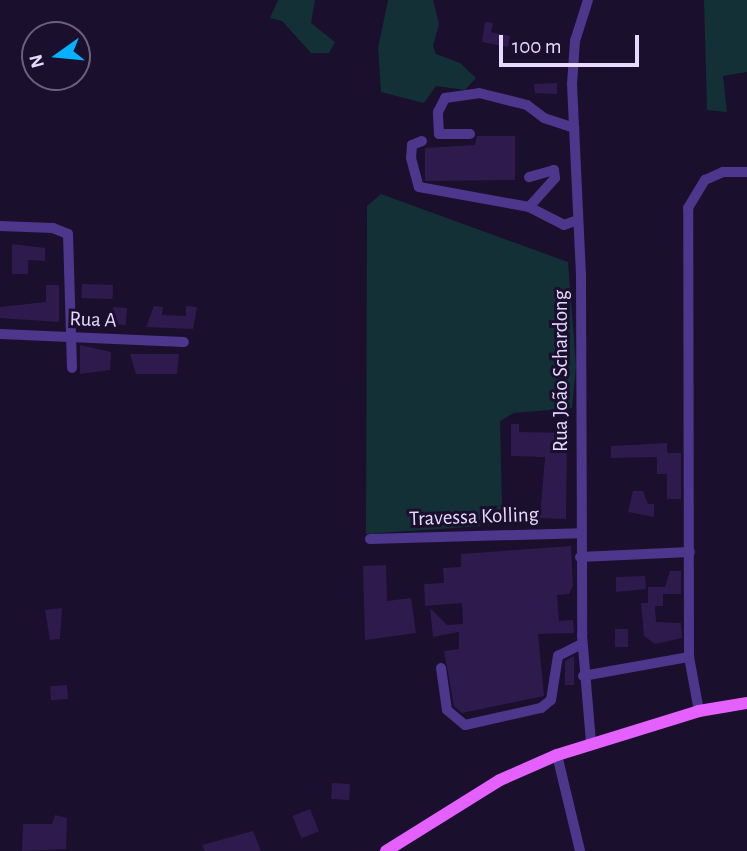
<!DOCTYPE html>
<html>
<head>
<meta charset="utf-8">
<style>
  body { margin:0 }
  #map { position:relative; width:747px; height:851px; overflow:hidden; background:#1a0f2c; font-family:"Alegreya Sans",sans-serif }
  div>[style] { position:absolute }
  .green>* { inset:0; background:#123036 }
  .building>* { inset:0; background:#2f1a4e; transform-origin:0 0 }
  .minor>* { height:10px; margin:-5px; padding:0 5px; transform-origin:5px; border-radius:5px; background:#4c378d }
  .major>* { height:12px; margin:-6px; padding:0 6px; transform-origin:6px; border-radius:6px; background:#e561ff }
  span { translate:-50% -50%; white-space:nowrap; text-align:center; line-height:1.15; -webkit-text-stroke:6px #1a0f2c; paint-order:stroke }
  .street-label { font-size:21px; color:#e6daff }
  .north { position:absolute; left:21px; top:21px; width:70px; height:70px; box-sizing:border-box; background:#1a0f2c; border:2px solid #6c6080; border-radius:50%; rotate:255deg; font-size:19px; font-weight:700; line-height:28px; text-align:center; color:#e6daff }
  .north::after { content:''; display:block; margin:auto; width:24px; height:32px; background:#06b2ff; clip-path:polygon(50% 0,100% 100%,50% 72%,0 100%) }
  .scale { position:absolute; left:499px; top:35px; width:140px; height:32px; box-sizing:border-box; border:4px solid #e6daff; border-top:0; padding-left:9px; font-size:21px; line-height:24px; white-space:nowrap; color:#e6daff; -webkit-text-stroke:5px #1a0f2c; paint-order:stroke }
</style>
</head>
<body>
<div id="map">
  <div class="green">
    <div style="clip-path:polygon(278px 0,315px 0,311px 23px,335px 42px,329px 53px,311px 53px,282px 21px,270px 18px)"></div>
    <div style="clip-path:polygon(388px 0,433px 0,439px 24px,433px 46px,436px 54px,460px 63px,476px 78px,465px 90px,436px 86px,424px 103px,381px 92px,378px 48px)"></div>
    <div style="clip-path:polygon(704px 0,747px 0,747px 72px,723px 76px,727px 112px,707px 110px)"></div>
    <div style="clip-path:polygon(381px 194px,568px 262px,576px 366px,572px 408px,514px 413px,500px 421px,502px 504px,496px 525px,366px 534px,367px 206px)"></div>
  </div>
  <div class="building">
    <div style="clip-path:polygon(485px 22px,493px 23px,491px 32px,510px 36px,508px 47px,482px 42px)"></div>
    <div style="clip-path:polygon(557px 83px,557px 94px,535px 93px,534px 84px)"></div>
    <div style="clip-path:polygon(477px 136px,515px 136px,515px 180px,425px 181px,425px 148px,475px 145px)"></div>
    <div style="clip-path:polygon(12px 244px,45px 248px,45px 261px,28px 260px,28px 274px,12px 274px)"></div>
    <div style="left:82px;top:284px;width:31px;height:14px;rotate:2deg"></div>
    <div style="clip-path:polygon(46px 285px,59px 285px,59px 322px,0 318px,0 307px,46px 302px)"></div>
    <div style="clip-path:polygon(154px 306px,163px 307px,162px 315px,186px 316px,186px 306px,197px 307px,193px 329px,146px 327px)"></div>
    <div style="left:113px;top:307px;width:14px;height:17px;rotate:4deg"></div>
    <div style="clip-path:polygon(80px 345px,111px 352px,110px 370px,80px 374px)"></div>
    <div style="clip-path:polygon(130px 354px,179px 354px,177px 374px,136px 374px)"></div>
    <div style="clip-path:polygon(511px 424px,519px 424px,519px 432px,567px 433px,566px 519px,540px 518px,545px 457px,511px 456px)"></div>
    <div style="clip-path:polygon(667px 443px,667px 453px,681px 453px,681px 499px,667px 499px,667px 474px,657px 474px,657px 457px,611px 458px,611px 446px)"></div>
    <div style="clip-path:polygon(633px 491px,643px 491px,648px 504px,654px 504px,654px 517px,628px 512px)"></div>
    <div style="clip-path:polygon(571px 546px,573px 586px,569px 594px,557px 595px,559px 621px,573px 620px,574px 633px,538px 634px,544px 696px,462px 713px,454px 706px,444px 651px,459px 649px,459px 632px,433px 637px,430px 608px,447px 625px,463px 624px,462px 603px,425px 606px,424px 584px,444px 583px,443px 568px,461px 567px,461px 554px)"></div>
    <div style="clip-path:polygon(386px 565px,387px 601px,411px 598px,416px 633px,365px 640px,363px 566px)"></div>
    <div style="clip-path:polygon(670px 571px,681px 571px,681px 594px,663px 594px,663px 606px,655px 606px,656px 622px,681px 623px,682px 638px,655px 644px,644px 636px,641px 603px,648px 603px,648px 587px,665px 587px)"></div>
    <div style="clip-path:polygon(645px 576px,646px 589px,616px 592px,616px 577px)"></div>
    <div style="clip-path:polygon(62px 608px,60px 639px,50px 640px,45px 610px)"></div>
    <div style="left:615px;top:629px;width:13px;height:18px"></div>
    <div style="clip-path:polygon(574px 656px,574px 685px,565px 685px,565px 661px)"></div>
    <div style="left:67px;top:685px;width:14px;height:17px;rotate:86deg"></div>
    <div style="left:332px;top:783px;width:18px;height:16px;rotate:3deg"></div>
    <div style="left:310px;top:809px;width:24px;height:19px;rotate:68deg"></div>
    <div style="clip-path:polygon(55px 815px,67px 818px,66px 849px,22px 851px,23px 824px,52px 824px)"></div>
    <div style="clip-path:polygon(253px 831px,261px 851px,205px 851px,202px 845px)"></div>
  </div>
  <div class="minor">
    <div style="left:588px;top:0;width:43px;rotate:107.6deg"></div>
    <div style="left:575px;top:41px;width:43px;rotate:94deg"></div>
    <div style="left:572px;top:84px;width:193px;rotate:87.3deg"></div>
    <div style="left:581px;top:277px;width:358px;rotate:89.8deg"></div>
    <div style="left:582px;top:635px;width:108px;rotate:85.2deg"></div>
    <div style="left:470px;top:134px;width:31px;rotate:180deg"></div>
    <div style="left:439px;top:134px;width:22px;rotate:-93deg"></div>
    <div style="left:438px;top:112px;width:16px;rotate:-63deg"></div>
    <div style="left:445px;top:98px;width:34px;rotate:-8deg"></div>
    <div style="left:479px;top:93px;width:49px;rotate:14deg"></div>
    <div style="left:527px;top:105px;width:21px;rotate:37deg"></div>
    <div style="left:544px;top:118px;width:32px;rotate:18deg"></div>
    <div style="left:422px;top:141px;width:11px;rotate:158deg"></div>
    <div style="left:412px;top:145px;width:13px;rotate:94deg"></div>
    <div style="left:411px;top:158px;width:30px;rotate:75deg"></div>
    <div style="left:419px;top:187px;width:112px;rotate:10.3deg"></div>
    <div style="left:529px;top:207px;width:39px;rotate:27deg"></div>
    <div style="left:564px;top:225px;width:15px;rotate:-20deg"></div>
    <div style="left:529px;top:207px;width:39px;rotate:-48deg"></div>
    <div style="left:555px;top:178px;width:8px;rotate:-97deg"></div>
    <div style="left:554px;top:170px;width:26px;rotate:164deg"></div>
    <div style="left:0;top:226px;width:53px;rotate:2.2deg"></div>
    <div style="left:53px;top:228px;width:16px;rotate:22deg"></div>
    <div style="left:68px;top:234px;width:134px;rotate:88.3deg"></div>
    <div style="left:0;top:334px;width:184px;rotate:2.5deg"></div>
    <div style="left:370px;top:539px;width:210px;rotate:-1.6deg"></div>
    <div style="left:580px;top:557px;width:110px;rotate:-2.6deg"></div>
    <div style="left:441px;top:668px;width:42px;rotate:81.9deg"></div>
    <div style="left:447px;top:710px;width:23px;rotate:40deg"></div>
    <div style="left:465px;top:725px;width:78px;rotate:-12.6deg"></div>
    <div style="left:541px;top:708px;width:13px;rotate:-39deg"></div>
    <div style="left:551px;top:700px;width:45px;rotate:-81deg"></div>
    <div style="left:558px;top:656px;width:27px;rotate:-27deg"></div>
    <div style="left:583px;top:676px;width:108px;rotate:-10.2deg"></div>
    <div style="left:699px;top:711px;width:55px;rotate:-100.5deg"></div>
    <div style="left:689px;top:657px;width:449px;rotate:-90.1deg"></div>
    <div style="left:688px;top:208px;width:33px;rotate:-59deg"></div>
    <div style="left:705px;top:180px;width:20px;rotate:-24deg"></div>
    <div style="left:723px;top:172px;width:24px"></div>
    <div style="left:557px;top:755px;width:99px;rotate:76.5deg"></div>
  </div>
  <div class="major">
    <div style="left:386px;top:851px;width:134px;rotate:-31.9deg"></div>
    <div style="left:500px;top:780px;width:62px;rotate:-23.7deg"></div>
    <div style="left:557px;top:755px;width:149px;rotate:-17.2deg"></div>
    <div style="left:699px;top:711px;width:49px;rotate:-9.5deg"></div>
  </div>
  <div class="street-label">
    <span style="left:93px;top:320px;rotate:2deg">Rua A</span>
    <span style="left:561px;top:371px;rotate:-90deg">Rua João Schardong</span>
    <span style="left:474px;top:517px;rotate:-2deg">Travessa Kolling</span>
  </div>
  <div class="north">N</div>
  <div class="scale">100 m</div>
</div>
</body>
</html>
